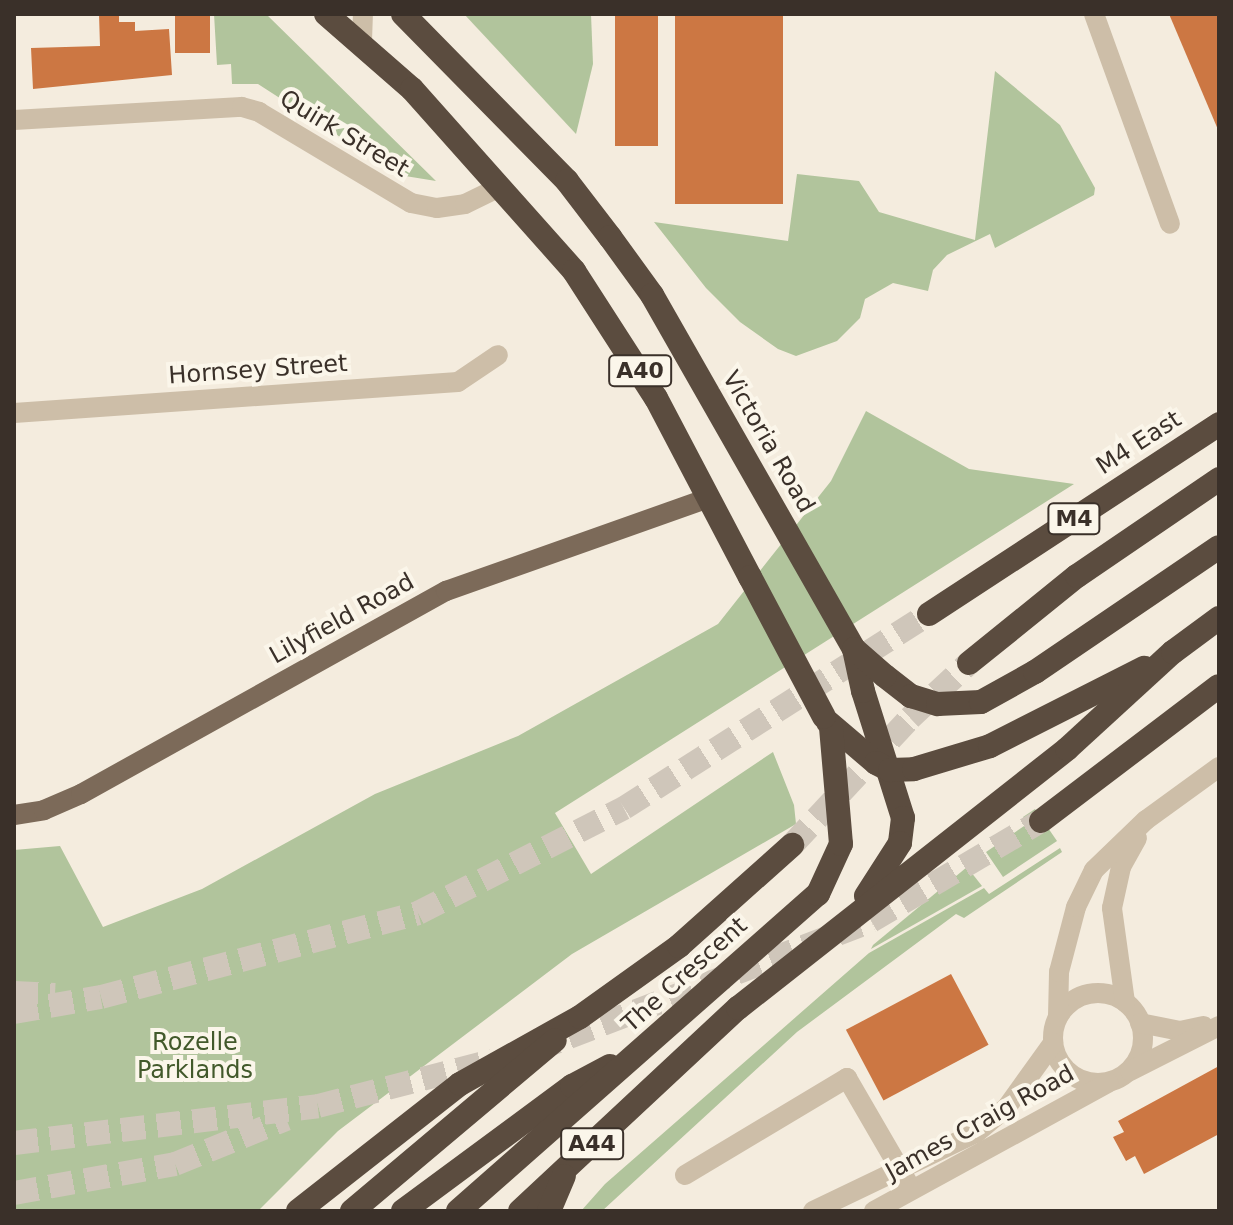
<!DOCTYPE html>
<html>
<head>
<meta charset="utf-8">
<style>
  body { margin:0 }
  #map { position:relative; width:1233px; height:1225px; overflow:hidden; background:#f4ecde; font-family:"DejaVu Sans",sans-serif }
  div>[style] { position:absolute }
  .green>* { inset:0; background:#b1c49c }
  .building>* { inset:0; background:#cc7743; transform-origin:0 0 }
  .highway-tunnel>* { height:24px; margin-top:-12px; transform-origin:0; background:repeating-linear-gradient(90deg,#cfc6ba 0 24px,transparent 0 36px) }
  .minor>* { height:20px; margin:-10px; padding:0 10px; transform-origin:10px; border-radius:10px; background:#cdbea8 }
  .minor>.ring { margin:-10px; padding:0; box-sizing:content-box; background:none; border:20px solid #cdbea8; border-radius:50% }
  .major>* { height:20px; margin:-10px; padding:0 10px; transform-origin:10px; border-radius:10px; background:#7c6a59 }
  .highway>* { height:24px; margin:-12px; padding:0 12px; transform-origin:12px; border-radius:12px; background:#5b4c3f }
  .highway-bridge>* { height:24px; margin:-12px; padding:0 12px; transform-origin:12px; border-radius:12px; background:#5b4c3f }
  span { translate:-50% -50%; white-space:nowrap; text-align:center; line-height:1.15; -webkit-text-stroke:8px #fbf6ea; paint-order:stroke }
  .shield-label span { padding:2px 6px; background:#fbf6ea; border:2px solid; border-radius:6px; -webkit-text-stroke-width:0 }
  .shield-label { font-size:22px; color:#3a3029; font-weight:700 }
  .street-label { font-size:24px; color:#3a3029 }
  .park-label { font-size:24px; color:#42592b }
  .frame { position:absolute; inset:0; border:16px solid #3a3029; pointer-events:none }
</style>
</head>
<body>
<div id="map">
  <div class="green">
    <div style="clip-path:polygon(214px 14px,266px 14px,436px 181px,399px 175px,258px 84px,232px 84px,231px 64px,217px 65px)"></div>
    <div style="clip-path:polygon(464px 14px,591px 14px,593px 64px,576px 134px)"></div>
    <div style="clip-path:polygon(995px 71px,1060px 125px,1095px 188px,1094px 195px,995px 248px,990px 234px,947px 255px,933px 270px,928px 291px,893px 283px,865px 299px,860px 318px,837px 341px,796px 356px,778px 349px,740px 322px,706px 288px,654px 222px,788px 241px,797px 174px,859px 181px,879px 212px,975px 240px)"></div>
    <div style="clip-path:polygon(866px 411px,969px 469px,1074px 484px,555px 813px,591px 874px,773px 752px,794px 805px,796px 824px,572px 954px,338px 1131px,258px 1211px,14px 1211px,14px 850px,60px 846px,103px 927px,202px 889px,375px 794px,518px 736px,718px 624px,831px 481px)"></div>
    <div style="clip-path:polygon(1035px 809px,1057px 841px,1003px 877px,986px 852px,1027px 824px,1023px 817px)"></div>
    <div style="clip-path:polygon(1060px 848px,1062px 852px,964px 918px,956px 914px,797px 1032px,602px 1211px,581px 1211px,605px 1184px,869px 953px,984px 888px,989px 894px)"></div>
    <div style="clip-path:polygon(967px 867px,982px 886px,871px 949px,873px 945px)"></div>
  </div>
  <div class="building">
    <div style="clip-path:polygon(99px 14px,119px 14px,119px 22px,135px 22px,135px 31px,169px 29px,172px 75px,33px 89px,31px 48px,100px 46px)"></div>
    <div style="left:175px;top:14px;width:35px;height:39px"></div>
    <div style="left:615px;top:14px;width:43px;height:132px"></div>
    <div style="left:675px;top:14px;width:108px;height:190px"></div>
    <div style="clip-path:polygon(1169px 14px,1219px 14px,1219px 132px)"></div>
    <div style="left:951px;top:974px;width:80px;height:119px;rotate:62deg"></div>
    <div style="clip-path:polygon(1219px 1066px,1219px 1134px,1144px 1174px,1135px 1156px,1126px 1161px,1113px 1137px,1124px 1132px,1118px 1121px)"></div>
  </div>
  <div class="highway-tunnel">
    <div style="left:792px;top:845px;width:173px;rotate:-47.1deg"></div>
    <div style="left:910px;top:718px;width:81px;rotate:-43deg"></div>
    <div style="left:14px;top:993px;width:41px;rotate:2.8deg"></div>
    <div style="left:14px;top:1012px;width:88px;rotate:-9.8deg"></div>
    <div style="left:101px;top:997px;width:328px;rotate:-14.8deg"></div>
    <div style="left:418px;top:913px;width:231px;rotate:-27deg"></div>
    <div style="left:624px;top:808px;width:361px;rotate:-32.5deg"></div>
    <div style="left:535px;top:1050px;width:360px;rotate:-21deg"></div>
    <div style="left:871px;top:921px;width:197px;rotate:-30.5deg"></div>
    <div style="left:14px;top:1143px;width:306px;rotate:-6.9deg"></div>
    <div style="left:318px;top:1106px;width:180px;rotate:-14.5deg"></div>
    <div style="left:14px;top:1193px;width:164px;rotate:-10.2deg"></div>
    <div style="left:175px;top:1164px;width:120px;rotate:-22.1deg"></div>
  </div>
  <div class="minor">
    <div style="left:1094px;top:14px;width:223px;rotate:70.1deg"></div>
    <div style="left:362px;top:41px;width:27px;rotate:-88deg"></div>
    <div style="left:14px;top:120px;width:228px;rotate:-3.3deg"></div>
    <div style="left:242px;top:107px;width:18px;rotate:16deg"></div>
    <div style="left:259px;top:112px;width:177px;rotate:30.9deg"></div>
    <div style="left:411px;top:203px;width:26px;rotate:11deg"></div>
    <div style="left:437px;top:208px;width:28px;rotate:-8deg"></div>
    <div style="left:465px;top:204px;width:37px;rotate:-26deg"></div>
    <div style="left:14px;top:413px;width:445px;rotate:-4deg"></div>
    <div style="left:458px;top:382px;width:48px;rotate:-34deg"></div>
    <div class="ring" style="left:1053px;top:993px;width:70px;height:70px"></div>
    <div style="left:1125px;top:1002px;width:95px;rotate:-97.9deg"></div>
    <div style="left:1112px;top:908px;width:42px;rotate:-77.6deg"></div>
    <div style="left:1121px;top:867px;width:33px;rotate:-61deg"></div>
    <div style="left:1058px;top:1017px;width:45px;rotate:-88.7deg"></div>
    <div style="left:1059px;top:972px;width:67px;rotate:-75.3deg"></div>
    <div style="left:1076px;top:907px;width:41px;rotate:-64.1deg"></div>
    <div style="left:1094px;top:870px;width:72px;rotate:-43.9deg"></div>
    <div style="left:1146px;top:820px;width:90px;rotate:-36deg"></div>
    <div style="left:1140px;top:1023px;width:41px;rotate:11.3deg"></div>
    <div style="left:1180px;top:1031px;width:24px;rotate:-12deg"></div>
    <div style="left:1130px;top:1071px;width:100px;rotate:-26.8deg"></div>
    <div style="left:685px;top:1175px;width:189px;rotate:-30.9deg"></div>
    <div style="left:847px;top:1078px;width:129px;rotate:59.9deg"></div>
    <div style="left:813px;top:1211px;width:181px;rotate:-25.6deg"></div>
    <div style="left:976px;top:1133px;width:40px;rotate:-40deg"></div>
    <div style="left:1007px;top:1107px;width:79px;rotate:-54.3deg"></div>
    <div style="left:874px;top:1211px;width:267px;rotate:-28.7deg"></div>
  </div>
  <div class="major">
    <div style="left:14px;top:815px;width:30px;rotate:-9deg"></div>
    <div style="left:44px;top:810px;width:40px;rotate:-23.4deg"></div>
    <div style="left:81px;top:794px;width:418px;rotate:-29.1deg"></div>
    <div style="left:446px;top:591px;width:278px;rotate:-19.5deg"></div>
  </div>
  <div class="highway">
    <div style="left:326px;top:14px;width:114px;rotate:41.1deg"></div>
    <div style="left:412px;top:89px;width:244px;rotate:48.3deg"></div>
    <div style="left:574px;top:271px;width:151px;rotate:57.2deg"></div>
    <div style="left:656px;top:398px;width:202px;rotate:62.3deg"></div>
    <div style="left:403px;top:14px;width:234px;rotate:45.5deg"></div>
    <div style="left:567px;top:181px;width:71px;rotate:52.5deg"></div>
    <div style="left:610px;top:237px;width:72px;rotate:54.1deg"></div>
    <div style="left:652px;top:295px;width:408px;rotate:60.3deg"></div>
    <div style="left:929px;top:614px;width:347px;rotate:-33.2deg"></div>
    <div style="left:969px;top:663px;width:139px;rotate:-38.9deg"></div>
    <div style="left:1077px;top:576px;width:172px;rotate:-34.3deg"></div>
    <div style="left:885px;top:676px;width:33px;rotate:38deg"></div>
    <div style="left:911px;top:696px;width:28px;rotate:17deg"></div>
    <div style="left:938px;top:704px;width:43px;rotate:-2.7deg"></div>
    <div style="left:981px;top:702px;width:62px;rotate:-29.1deg"></div>
    <div style="left:1035px;top:672px;width:222px;rotate:-34.2deg"></div>
    <div style="left:863px;top:691px;width:133px;rotate:72.5deg"></div>
    <div style="left:903px;top:818px;width:25px;rotate:97deg"></div>
    <div style="left:900px;top:843px;width:63px;rotate:122.7deg"></div>
    <div style="left:828px;top:722px;width:63px;rotate:40.5deg"></div>
    <div style="left:876px;top:763px;width:16px;rotate:27deg"></div>
    <div style="left:890px;top:770px;width:24px;rotate:-2deg"></div>
    <div style="left:914px;top:769px;width:79px;rotate:-16.8deg"></div>
    <div style="left:990px;top:746px;width:173px;rotate:-26.9deg"></div>
    <div style="left:1041px;top:821px;width:223px;rotate:-37.2deg"></div>
    <div style="left:298px;top:1211px;width:206px;rotate:-38.1deg"></div>
    <div style="left:460px;top:1084px;width:137px;rotate:-29.2deg"></div>
    <div style="left:580px;top:1017px;width:122px;rotate:-35.6deg"></div>
    <div style="left:679px;top:946px;width:152px;rotate:-41.8deg"></div>
    <div style="left:352px;top:1211px;width:265px;rotate:-40.1deg"></div>
    <div style="left:403px;top:1211px;width:210px;rotate:-36.5deg"></div>
    <div style="left:572px;top:1086px;width:43px;rotate:-27.8deg"></div>
    <div style="left:458px;top:1211px;width:480px;rotate:-41.4deg"></div>
    <div style="left:818px;top:894px;width:55px;rotate:-65.3deg"></div>
    <div style="left:841px;top:844px;width:117px;rotate:-94.9deg"></div>
    <div style="left:520px;top:1211px;width:298px;rotate:-43deg"></div>
    <div style="left:738px;top:1008px;width:419px;rotate:-38.2deg"></div>
    <div style="left:1067px;top:749px;width:144px;rotate:-42.5deg"></div>
    <div style="left:1173px;top:652px;width:57px;rotate:-36.5deg"></div>
    <div style="left:549px;top:1211px;width:38px;rotate:-67deg"></div>
  </div>
  <div class="highway-bridge">
    <div style="left:750px;top:577px;width:158px;rotate:62.1deg"></div>
    <div style="left:854px;top:649px;width:43px;rotate:77.9deg"></div>
    <div style="left:854px;top:649px;width:41px;rotate:41.1deg"></div>
  </div>
  <div class="shield-label">
    <span style="left:640px;top:371px">A40</span>
    <span style="left:1074px;top:519px">M4</span>
    <span style="left:592px;top:1144px">A44</span>
  </div>
  <div class="street-label">
    <span style="left:344px;top:134px;rotate:31deg">Quirk Street</span>
    <span style="left:258px;top:370px;rotate:-4deg">Hornsey Street</span>
    <span style="left:768px;top:442px;rotate:60deg">Victoria Road</span>
    <span style="left:1139px;top:443px;rotate:-33deg">M4 East</span>
    <span style="left:342px;top:619px;rotate:-29deg">Lilyfield Road</span>
    <span style="left:685px;top:975px;rotate:-42deg">The Crescent</span>
    <span style="left:980px;top:1123px;rotate:-29deg">James Craig Road</span>
  </div>
  <div class="park-label">
    <span style="left:195px;top:1057px">Rozelle<br>Parklands</span>
  </div>
  <div class="frame"></div>
</div>
</body>
</html>
